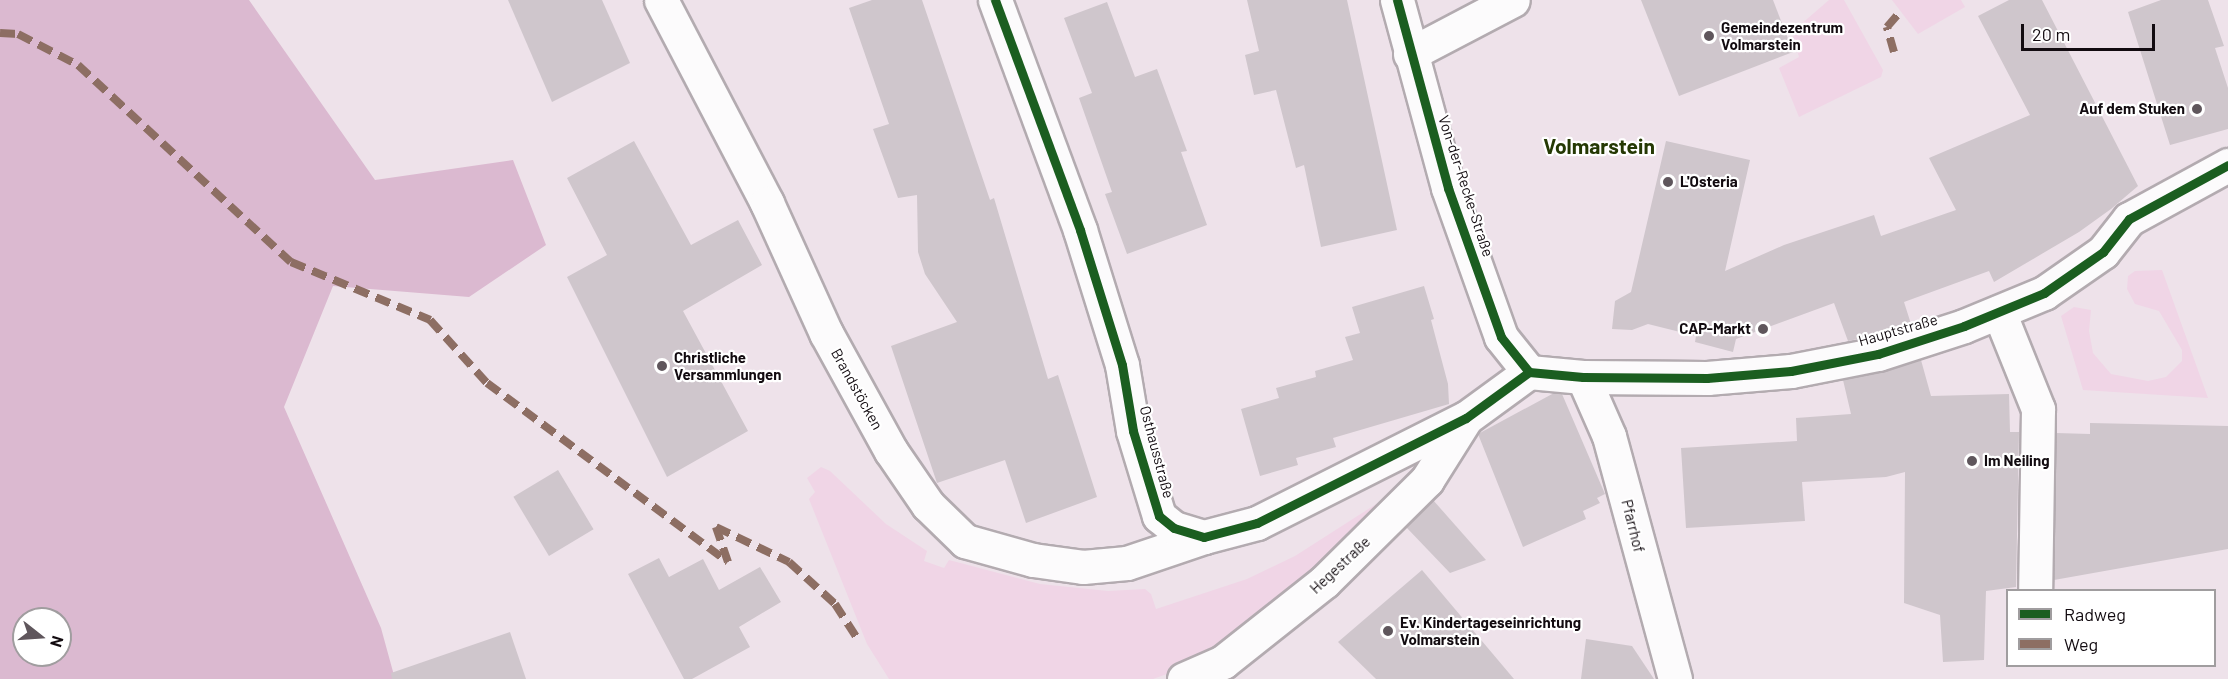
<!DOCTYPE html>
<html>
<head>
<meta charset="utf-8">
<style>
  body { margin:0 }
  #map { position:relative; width:2228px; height:679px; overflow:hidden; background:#eee2ea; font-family:Barlow,sans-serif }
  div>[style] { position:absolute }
  .green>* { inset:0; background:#f0d5e6 }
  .forest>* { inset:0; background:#dbb9d0 }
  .building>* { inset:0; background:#cfc6cc; transform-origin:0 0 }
  .roads { filter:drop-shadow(2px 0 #b3abb0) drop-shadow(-2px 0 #b3abb0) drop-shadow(0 2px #b3abb0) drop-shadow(0 -2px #b3abb0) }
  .street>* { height:33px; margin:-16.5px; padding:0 16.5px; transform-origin:16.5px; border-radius:16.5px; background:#fcfbfc }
  .secondary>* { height:33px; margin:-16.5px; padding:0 16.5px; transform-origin:16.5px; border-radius:16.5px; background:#fcfbfc }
  .quiet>* { height:8px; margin-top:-4px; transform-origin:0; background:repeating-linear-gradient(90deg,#8d6e63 0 15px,transparent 0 23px) }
  .cycleway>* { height:9px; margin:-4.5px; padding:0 4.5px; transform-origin:4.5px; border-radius:4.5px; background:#1b5e20 }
  .dots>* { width:16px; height:16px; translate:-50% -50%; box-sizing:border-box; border:3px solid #fff; border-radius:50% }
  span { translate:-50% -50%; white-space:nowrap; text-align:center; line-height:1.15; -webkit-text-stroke:4.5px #fff; paint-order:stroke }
  .poi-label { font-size:15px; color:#120b10; font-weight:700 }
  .left { translate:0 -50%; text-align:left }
  .right { translate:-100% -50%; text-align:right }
  .street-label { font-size:15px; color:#120b10 }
  .district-label { font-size:21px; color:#253904; font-weight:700 }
  .legend { position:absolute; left:2006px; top:589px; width:210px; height:78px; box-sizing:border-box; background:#fff; border:2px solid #a09d9f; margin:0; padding:8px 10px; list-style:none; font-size:18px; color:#120b10 }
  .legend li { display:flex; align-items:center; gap:12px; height:30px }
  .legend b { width:30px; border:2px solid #a09d9f }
  .north { position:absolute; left:12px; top:607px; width:60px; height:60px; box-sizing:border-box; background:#fff; border:2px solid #a09d9f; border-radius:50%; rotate:107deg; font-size:16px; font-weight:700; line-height:24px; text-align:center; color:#120b10 }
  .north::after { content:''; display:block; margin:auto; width:21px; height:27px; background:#5f565c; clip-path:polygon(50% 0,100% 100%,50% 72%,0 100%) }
  .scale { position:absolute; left:2021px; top:24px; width:134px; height:27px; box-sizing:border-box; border:3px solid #120b10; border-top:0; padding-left:8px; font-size:18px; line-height:21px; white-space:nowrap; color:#120b10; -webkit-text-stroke:4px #fff; paint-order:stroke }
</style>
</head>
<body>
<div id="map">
  <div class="green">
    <div style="clip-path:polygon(1829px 0,1844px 0,1883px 70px,1881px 77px,1799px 117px,1779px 68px,1799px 57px,1792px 32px)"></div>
    <div style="clip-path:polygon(1892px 0,1961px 0,1965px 7px,1918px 34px)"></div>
    <div style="clip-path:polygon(2162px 270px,2208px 398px,2083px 390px,2061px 316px,2074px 307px,2091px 310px,2089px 331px,2093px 353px,2111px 374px,2148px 381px,2166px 377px,2182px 361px,2182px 350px,2159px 311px,2135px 304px,2127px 289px,2128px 276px,2135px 271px)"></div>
    <div style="clip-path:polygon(821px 467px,830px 471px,886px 524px,927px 551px,924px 561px,944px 568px,949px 560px,1040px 584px,1108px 591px,1145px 589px,1151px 594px,1156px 609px,1247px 579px,1295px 556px,1409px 483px,1359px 531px,1218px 650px,1175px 671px,1153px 679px,889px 679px,867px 644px,809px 499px,815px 492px,807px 478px)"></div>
  </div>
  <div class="forest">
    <div style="clip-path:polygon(evenodd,0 0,249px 0,375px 180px,513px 160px,546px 245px,469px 297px,333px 286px,284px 407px,381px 628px,395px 679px,0 679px,0 0,24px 619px,60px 619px,60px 655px,24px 655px,24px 619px)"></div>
  </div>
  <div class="building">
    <div style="clip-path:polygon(508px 0,602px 0,630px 63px,552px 102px)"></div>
    <div style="clip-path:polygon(872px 0,922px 0,990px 200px,994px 198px,1048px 379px,1058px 375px,1097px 497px,1026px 523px,1005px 460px,937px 483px,891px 346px,957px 322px,925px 274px,918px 252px,917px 195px,898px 198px,873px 129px,889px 124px,849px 8px)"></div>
    <div style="clip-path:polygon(1247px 0,1347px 0,1397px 230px,1321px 247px,1304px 165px,1296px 168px,1276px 90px,1254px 95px,1245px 55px,1259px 51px)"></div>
    <div style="clip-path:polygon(1641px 0,1773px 0,1793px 52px,1679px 96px)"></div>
    <div style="clip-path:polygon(2009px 0,2042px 0,2138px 186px,2111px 209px,2079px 232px,1994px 282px,1989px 271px,1904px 302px,1911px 324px,1873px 336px,1848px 341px,1834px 303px,1736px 339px,1733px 352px,1695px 342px,1696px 336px,1648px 324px,1632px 330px,1612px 329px,1615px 301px,1631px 292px,1666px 141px,1750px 160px,1725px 271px,1784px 245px,1874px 215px,1881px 236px,1956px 210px,1929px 158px,2030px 115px,1978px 16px)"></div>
    <div style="clip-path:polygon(2161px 0,2208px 0,2224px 46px,2215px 48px,2228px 88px,2228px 129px,2170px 145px,2128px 12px)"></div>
    <div style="clip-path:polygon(1107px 2px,1135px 77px,1157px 69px,1187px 151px,1181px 152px,1207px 225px,1127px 254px,1105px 194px,1112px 192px,1079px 98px,1092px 93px,1064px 18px)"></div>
    <div style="clip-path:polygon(634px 141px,691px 245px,738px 220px,762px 265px,683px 311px,748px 431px,667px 477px,567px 277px,607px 255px,567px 178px)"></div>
    <div style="clip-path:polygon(1424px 286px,1434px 319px,1431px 320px,1448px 384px,1449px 404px,1333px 438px,1336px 447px,1296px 458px,1298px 465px,1260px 476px,1241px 409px,1279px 398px,1276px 388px,1316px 377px,1315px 371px,1353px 360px,1345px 337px,1360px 333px,1352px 307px)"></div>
    <div style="clip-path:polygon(1921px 360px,1931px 396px,2009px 394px,2010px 432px,2019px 432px,2016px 587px,1986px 591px,1984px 660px,1943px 662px,1940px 615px,1904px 603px,1905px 472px,1886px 477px,1802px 482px,1805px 521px,1686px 528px,1681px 448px,1797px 441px,1796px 418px,1851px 414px,1843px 380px)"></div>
    <div style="clip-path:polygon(1554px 393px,1562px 394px,1605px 494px,1597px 498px,1600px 503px,1583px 511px,1586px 519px,1523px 547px,1478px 434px)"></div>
    <div style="clip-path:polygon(2090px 423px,2228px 426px,2228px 549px,2054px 580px,2056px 433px,2090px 434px)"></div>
    <div style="left:558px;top:470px;width:69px;height:52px;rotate:59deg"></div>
    <div style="clip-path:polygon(1433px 500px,1486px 560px,1450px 573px,1406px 527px)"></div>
    <div style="clip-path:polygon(659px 558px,669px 577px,703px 559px,719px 590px,760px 567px,781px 602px,739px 627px,750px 647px,692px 679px,684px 679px,628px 574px)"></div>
    <div style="clip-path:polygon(1422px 570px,1514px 679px,1376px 679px,1338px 642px)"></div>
    <div style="clip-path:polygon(510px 632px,526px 679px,392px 679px,391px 673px)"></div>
    <div style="clip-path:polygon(1586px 639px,1632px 646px,1654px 679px,1581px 679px)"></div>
  </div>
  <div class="roads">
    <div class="street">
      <div style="left:661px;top:0;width:229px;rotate:62.4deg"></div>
      <div style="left:767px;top:203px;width:143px;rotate:65.6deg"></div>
      <div style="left:826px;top:333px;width:135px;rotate:61.2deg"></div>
      <div style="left:891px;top:451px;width:65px;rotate:55.6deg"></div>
      <div style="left:928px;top:505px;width:52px;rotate:44.2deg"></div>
      <div style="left:965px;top:541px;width:71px;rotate:15.6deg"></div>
      <div style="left:1033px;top:560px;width:50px;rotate:8deg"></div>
      <div style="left:1083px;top:567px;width:44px;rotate:-5.2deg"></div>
      <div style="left:1127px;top:563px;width:81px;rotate:-18.7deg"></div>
      <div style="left:1410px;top:54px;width:116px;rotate:-27.7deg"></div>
      <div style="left:1999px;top:312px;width:105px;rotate:68.1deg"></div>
      <div style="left:2038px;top:409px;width:181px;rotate:90.9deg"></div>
      <div style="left:1583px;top:377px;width:64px;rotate:66.2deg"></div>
      <div style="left:1609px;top:436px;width:252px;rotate:74.8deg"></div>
      <div style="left:1184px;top:679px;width:43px;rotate:-23.6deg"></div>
      <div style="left:1223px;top:662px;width:129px;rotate:-38.4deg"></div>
      <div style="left:1324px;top:582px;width:145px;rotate:-44.7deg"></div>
      <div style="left:1427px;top:480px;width:73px;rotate:-57.8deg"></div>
    </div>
    <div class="secondary">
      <div style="left:995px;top:0;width:245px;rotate:69.7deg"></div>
      <div style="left:1080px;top:230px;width:141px;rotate:72.7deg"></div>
      <div style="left:1122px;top:365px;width:67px;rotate:80.5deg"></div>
      <div style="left:1133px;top:431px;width:89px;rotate:73deg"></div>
      <div style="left:1159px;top:516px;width:19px;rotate:39deg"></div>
      <div style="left:1174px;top:528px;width:31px;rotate:17deg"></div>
      <div style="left:1204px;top:537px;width:55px;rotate:-14.8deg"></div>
      <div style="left:1257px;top:523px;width:234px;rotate:-26.7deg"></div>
      <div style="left:1466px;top:418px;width:78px;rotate:-36.1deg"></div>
      <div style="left:1397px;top:0;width:195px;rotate:74.8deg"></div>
      <div style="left:1448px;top:188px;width:158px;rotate:70.4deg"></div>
      <div style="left:1501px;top:337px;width:45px;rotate:51.3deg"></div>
      <div style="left:1529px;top:372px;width:54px;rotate:5.3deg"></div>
      <div style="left:1583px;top:377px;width:124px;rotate:0.5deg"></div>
      <div style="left:1707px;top:378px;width:84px;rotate:-4.8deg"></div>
      <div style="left:1791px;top:371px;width:89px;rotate:-11.1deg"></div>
      <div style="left:1878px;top:354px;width:90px;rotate:-18deg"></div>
      <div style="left:1964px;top:326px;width:87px;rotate:-22.4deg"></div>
      <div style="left:2044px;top:293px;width:72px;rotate:-34.8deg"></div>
      <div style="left:2103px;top:252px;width:42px;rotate:-51.8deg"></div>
      <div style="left:2129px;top:219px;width:113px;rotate:-28.6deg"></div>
    </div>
  </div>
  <div class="quiet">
    <div style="left:0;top:33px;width:18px;rotate:3deg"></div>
    <div style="left:18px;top:34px;width:68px;rotate:27.3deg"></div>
    <div style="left:78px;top:65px;width:290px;rotate:42.8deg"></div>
    <div style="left:291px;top:262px;width:151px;rotate:22.6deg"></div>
    <div style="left:430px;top:320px;width:85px;rotate:47.9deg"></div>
    <div style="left:487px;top:383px;width:300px;rotate:36.6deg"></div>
    <div style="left:728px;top:562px;width:37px;rotate:-109deg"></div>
    <div style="left:716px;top:527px;width:81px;rotate:25.6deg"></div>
    <div style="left:789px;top:562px;width:62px;rotate:42.4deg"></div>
    <div style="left:835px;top:604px;width:40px;rotate:57.1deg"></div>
    <div style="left:1894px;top:52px;width:26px;rotate:-106deg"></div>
    <div style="left:1887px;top:27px;width:21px;rotate:-49deg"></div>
  </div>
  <div class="cycleway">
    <div style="left:995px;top:0;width:245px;rotate:69.7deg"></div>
    <div style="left:1080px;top:230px;width:141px;rotate:72.7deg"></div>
    <div style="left:1122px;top:365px;width:67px;rotate:80.5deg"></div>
    <div style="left:1133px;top:431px;width:89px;rotate:73deg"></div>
    <div style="left:1159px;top:516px;width:19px;rotate:39deg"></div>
    <div style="left:1174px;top:528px;width:31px;rotate:17deg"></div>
    <div style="left:1204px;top:537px;width:55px;rotate:-14.8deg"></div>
    <div style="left:1257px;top:523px;width:234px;rotate:-26.7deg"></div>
    <div style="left:1466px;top:418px;width:78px;rotate:-36.1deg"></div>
    <div style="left:1397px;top:0;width:195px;rotate:74.8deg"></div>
    <div style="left:1448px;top:188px;width:158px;rotate:70.4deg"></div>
    <div style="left:1501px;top:337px;width:45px;rotate:51.3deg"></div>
    <div style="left:1529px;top:372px;width:54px;rotate:5.3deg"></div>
    <div style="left:1583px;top:377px;width:124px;rotate:0.5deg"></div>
    <div style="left:1707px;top:378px;width:84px;rotate:-4.8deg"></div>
    <div style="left:1791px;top:371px;width:89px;rotate:-11.1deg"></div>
    <div style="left:1878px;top:354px;width:90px;rotate:-18deg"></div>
    <div style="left:1964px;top:326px;width:87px;rotate:-22.4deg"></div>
    <div style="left:2044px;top:293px;width:72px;rotate:-34.8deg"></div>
    <div style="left:2103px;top:252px;width:42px;rotate:-51.8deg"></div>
    <div style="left:2129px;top:219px;width:113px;rotate:-28.6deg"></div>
  </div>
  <div class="dots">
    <div style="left:1709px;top:36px;background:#5f565c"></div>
    <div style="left:2197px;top:109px;background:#5f565c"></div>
    <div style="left:1668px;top:182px;background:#5f565c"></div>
    <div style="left:1763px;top:329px;background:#5f565c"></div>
    <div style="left:662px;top:366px;background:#5f565c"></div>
    <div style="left:1972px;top:461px;background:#5f565c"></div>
    <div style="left:1388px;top:631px;background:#5f565c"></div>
  </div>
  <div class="poi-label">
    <span class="left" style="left:1721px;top:36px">Gemeindezentrum<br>Volmarstein</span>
    <span class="right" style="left:2185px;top:109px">Auf dem Stuken</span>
    <span class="left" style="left:1680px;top:182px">L'Osteria</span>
    <span class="right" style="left:1751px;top:329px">CAP-Markt</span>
    <span class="left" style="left:674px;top:366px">Christliche<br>Versammlungen</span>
    <span class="left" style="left:1984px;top:461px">Im Neiling</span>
    <span class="left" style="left:1400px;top:631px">Ev. Kindertageseinrichtung<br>Volmarstein</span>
  </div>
  <div class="street-label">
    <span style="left:1466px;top:186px;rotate:72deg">Von-der-Recke-Straße</span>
    <span style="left:1898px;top:330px;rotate:-16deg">Hauptstraße</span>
    <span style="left:857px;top:389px;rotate:61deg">Brandstöcken</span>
    <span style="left:1157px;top:452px;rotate:75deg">Osthausstraße</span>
    <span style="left:1633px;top:526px;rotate:76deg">Pfarrhof</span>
    <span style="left:1340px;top:565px;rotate:-43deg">Hegestraße</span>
  </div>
  <div class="district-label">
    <span style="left:1599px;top:146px">Volmarstein</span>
  </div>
  <ul class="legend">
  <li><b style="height:8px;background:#1b5e20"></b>Radweg</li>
  <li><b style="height:8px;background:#8d6e63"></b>Weg</li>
  </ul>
  <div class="north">N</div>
  <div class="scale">20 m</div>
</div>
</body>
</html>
